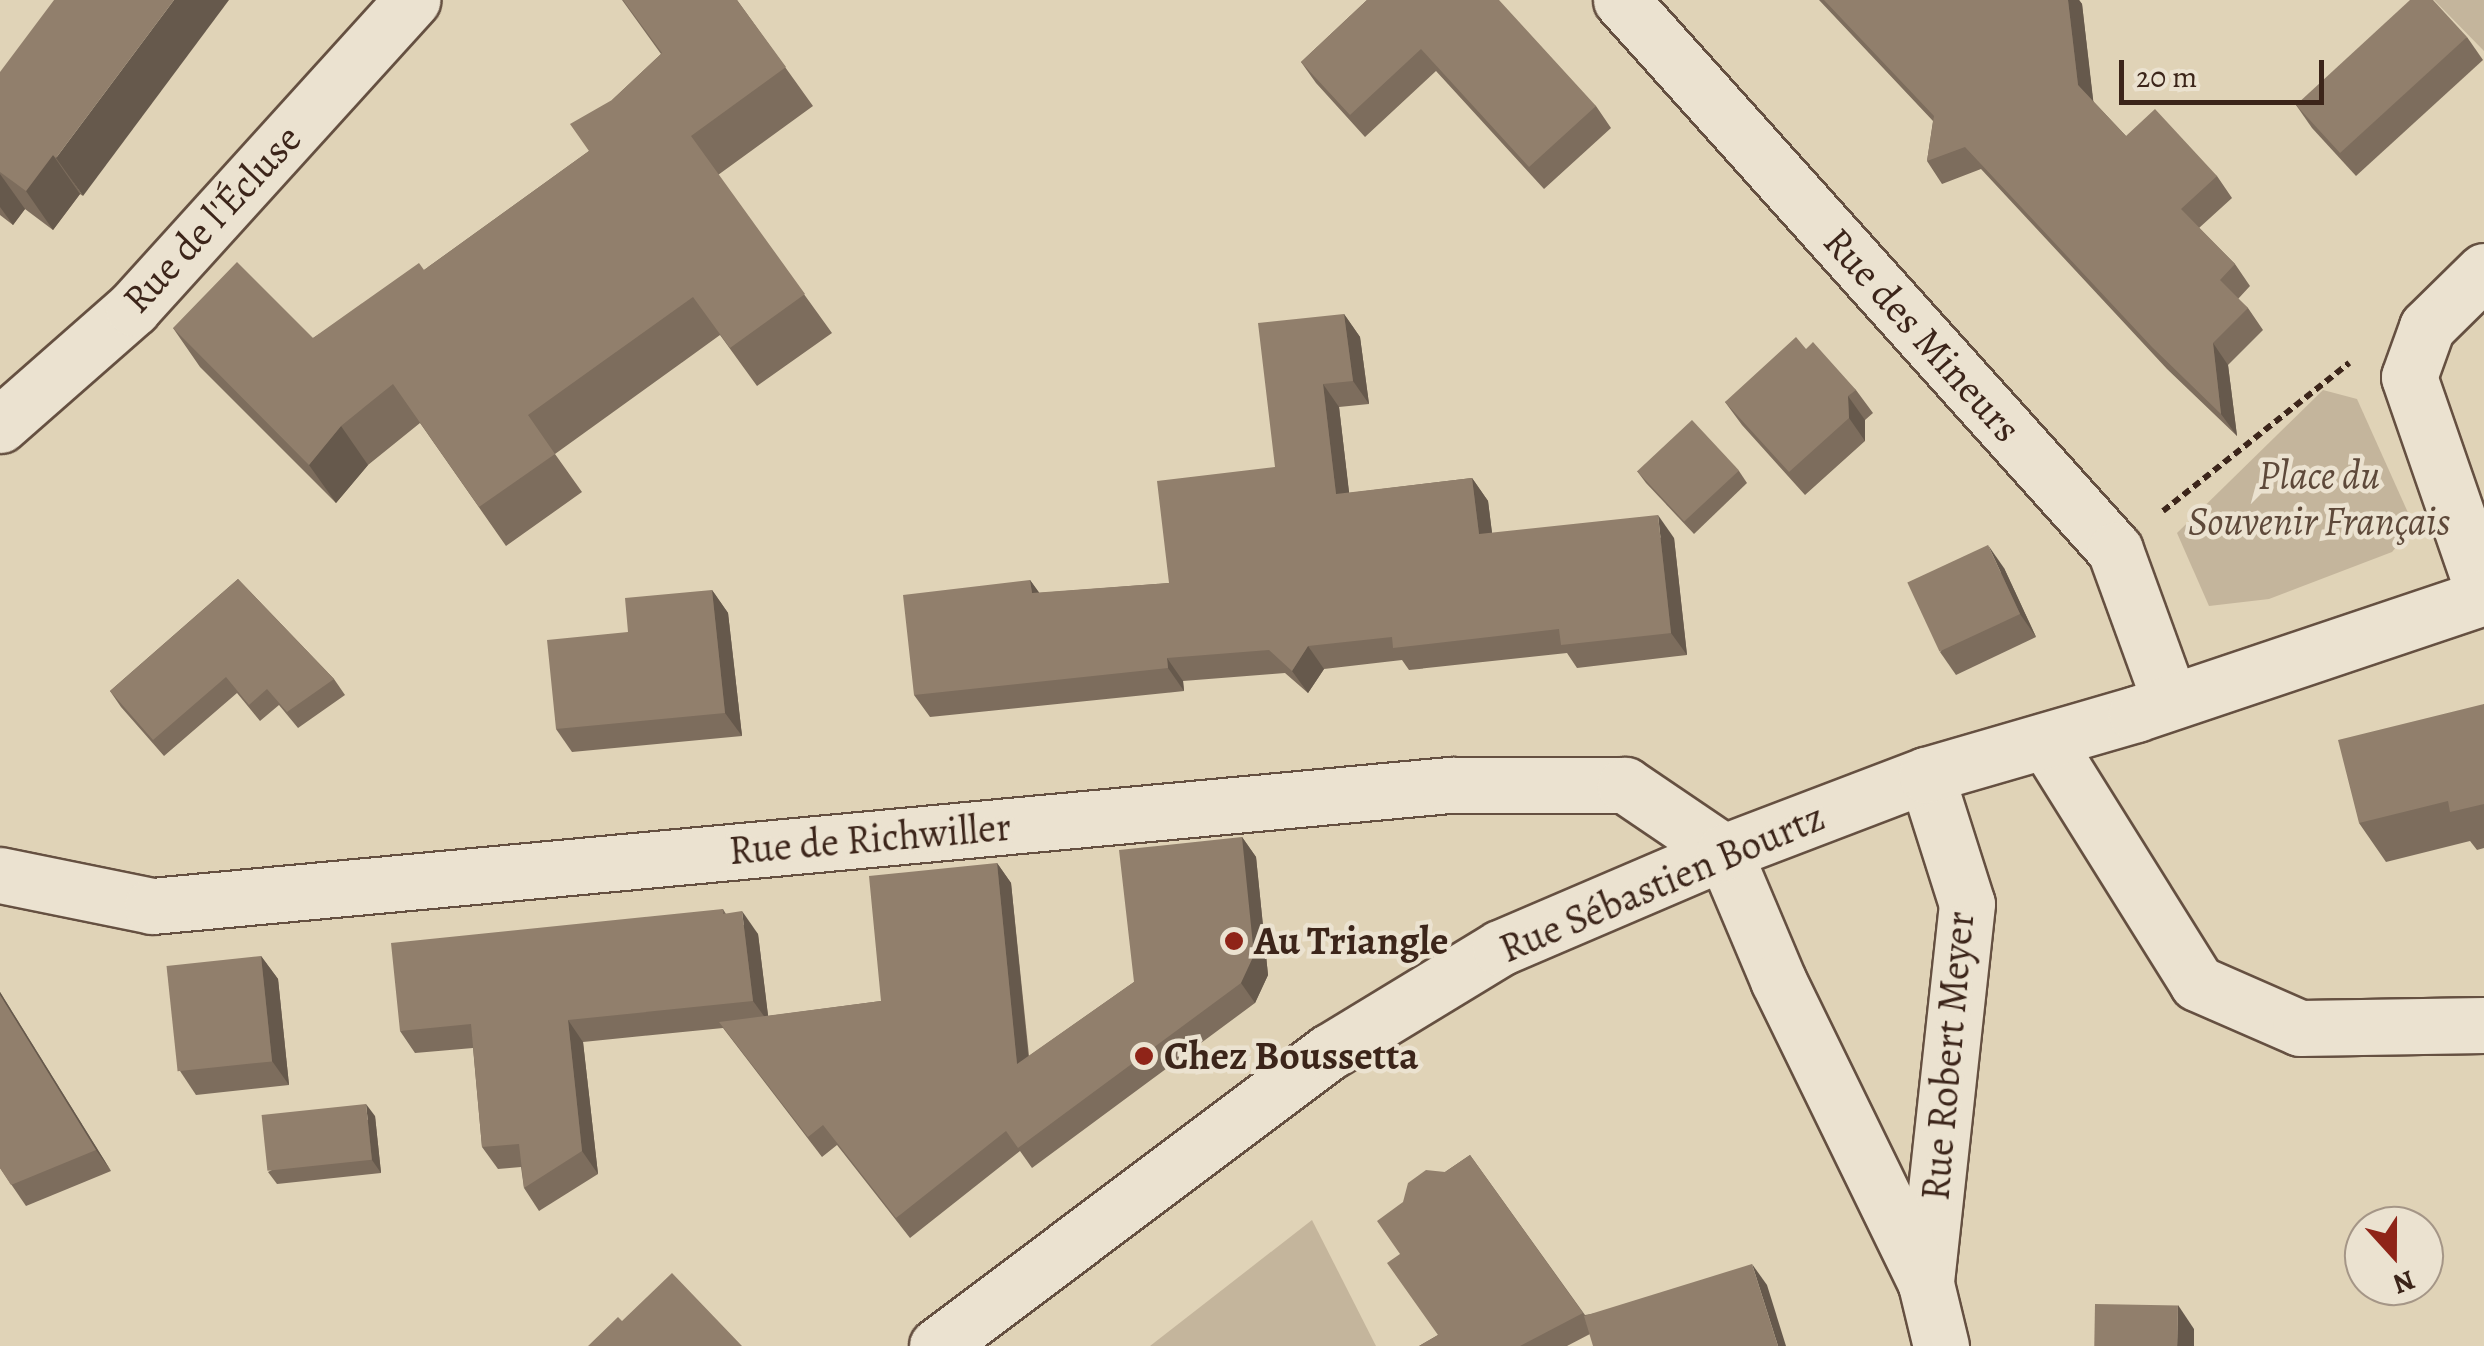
<!DOCTYPE html>
<html>
<head>
<meta charset="utf-8">
<style>
  body { margin:0 }
  #map { position:relative; width:2484px; height:1346px; overflow:hidden; background:#e0d3b7; font-family:Alegreya,serif }
  div>[style] { position:absolute }
  .green>* { inset:0; background:#c4b59c }
  .path>* { height:6px; margin-top:-3px; transform-origin:0; background:repeating-linear-gradient(90deg,#3c251a 0 8px,transparent 0 13px) }
  .roads { filter:drop-shadow(2px 0 #655041) drop-shadow(-2px 0 #655041) drop-shadow(0 2px #655041) drop-shadow(0 -2px #655041) }
  .street>* { height:55px; margin:-27.5px; padding:0 27.5px; transform-origin:27.5px; border-radius:27.5px; background:#ebe2d0 }
  .secondary>* { height:55px; margin:-27.5px; padding:0 27.5px; transform-origin:27.5px; border-radius:27.5px; background:#ebe2d0 }
  .wall>* { inset:0; background:#7d6d5d }
  .shaded-wall>* { inset:0; background:#66594c }
  .building>* { inset:0; background:#917f6c; transform-origin:0 0 }
  .dots>* { width:28px; height:28px; translate:-50% -50%; box-sizing:border-box; border:5px solid #ebe2d0; border-radius:50% }
  span { translate:-50% -50%; white-space:nowrap; text-align:center; line-height:1.15; -webkit-text-stroke:9px #ebe2d0; paint-order:stroke }
  .street-label { font-size:40px; color:#3c251a }
  .park-label { font-size:40px; color:#5e493a; font-style:italic }
  .poi-label { font-size:40px; color:#3c251a; font-weight:700 }
  .left { translate:0 -50%; text-align:left }
  .north { position:absolute; left:2344px; top:1206px; width:100px; height:100px; box-sizing:border-box; background:#ebe2d0; border:2px solid #a59687; border-radius:50%; rotate:159deg; font-size:28px; font-weight:700; line-height:40px; text-align:center; color:#3c251a }
  .north::after { content:''; display:block; margin:auto; width:35px; height:45px; background:#8f2418; clip-path:polygon(50% 0,100% 100%,50% 72%,0 100%) }
  .scale { position:absolute; left:2119px; top:60px; width:205px; height:45px; box-sizing:border-box; border:5px solid #3c251a; border-top:0; padding-left:12px; font-size:30px; line-height:35px; white-space:nowrap; color:#3c251a; -webkit-text-stroke:8px #ebe2d0; paint-order:stroke }
</style>
</head>
<body>
<div id="map">
  <div class="green">
    <div style="clip-path:polygon(2434px 0,2484px 0,2484px 51px)"></div>
    <div style="clip-path:polygon(2323px 390px,2357px 399px,2414px 526px,2392px 552px,2269px 599px,2209px 606px,2177px 533px)"></div>
    <div style="clip-path:polygon(1312px 1220px,1376px 1346px,1150px 1346px)"></div>
  </div>
  <div class="path">
    <div style="left:2163px;top:511px;width:238px;rotate:-38.5deg"></div>
  </div>
  <div class="roads">
    <div class="street">
      <div style="left:1621px;top:0;width:739px;rotate:48.07deg"></div>
      <div style="left:2115px;top:550px;width:161px;rotate:70deg"></div>
      <div style="left:2484px;top:271px;width:80px;rotate:135.5deg"></div>
      <div style="left:2427px;top:327px;width:53px;rotate:109.8deg"></div>
      <div style="left:2409px;top:377px;width:230px;rotate:70.9deg"></div>
      <div style="left:0;top:425px;width:177px;rotate:-41.3deg"></div>
      <div style="left:133px;top:308px;width:416px;rotate:-47.8deg"></div>
      <div style="left:2046px;top:741px;width:285px;rotate:58deg"></div>
      <div style="left:2197px;top:983px;width:112px;rotate:23.6deg"></div>
      <div style="left:2300px;top:1028px;width:184px;rotate:-0.9deg"></div>
      <div style="left:1926px;top:775px;width:135px;rotate:72.4deg"></div>
      <div style="left:1967px;top:904px;width:382px;rotate:96.2deg"></div>
      <div style="left:0;top:875px;width:155px;rotate:11.5deg"></div>
      <div style="left:152px;top:906px;width:1304px;rotate:-5.33deg"></div>
      <div style="left:1450px;top:785px;width:175px"></div>
      <div style="left:1625px;top:785px;width:120px;rotate:34.1deg"></div>
      <div style="left:1724px;top:852px;width:139px;rotate:67.1deg"></div>
      <div style="left:1778px;top:980px;width:338px;rotate:64deg"></div>
      <div style="left:1926px;top:1284px;width:64px;rotate:76.4deg"></div>
    </div>
    <div class="secondary">
      <div style="left:937px;top:1346px;width:490px;rotate:-36.9deg"></div>
      <div style="left:1329px;top:1052px;width:200px;rotate:-31.3deg"></div>
      <div style="left:1500px;top:948px;width:244px;rotate:-23.2deg"></div>
      <div style="left:1724px;top:852px;width:216px;rotate:-20.9deg"></div>
      <div style="left:1926px;top:775px;width:219px;rotate:-16.2deg"></div>
      <div style="left:2136px;top:714px;width:367px;rotate:-18.6deg"></div>
    </div>
  </div>
  <div class="wall">
    <div style="clip-path:polygon(622px 0,737px 0,813px 106px,718px 175px,832px 333px,757px 386px,720px 335px,555px 454px,582px 492px,506px 546px,420px 423px,368px 465px,336px 503px,200px 367px,173px 328px,313px 338px,424px 270px,589px 151px,612px 100px,661px 54px)"></div>
    <div style="clip-path:polygon(1367px 0,1596px 106px,1611px 128px,1544px 189px,1436px 71px,1365px 137px,1316px 83px,1301px 62px)"></div>
    <div style="clip-path:polygon(1819px 0,2079px 0,2082px 4px,2093px 101px,2126px 136px,2217px 176px,2232px 198px,2199px 228px,2235px 264px,2250px 286px,2238px 299px,2248px 308px,2263px 330px,2228px 365px,2237px 436px,2167px 369px,1981px 169px,1942px 184px,1927px 161px,1933px 121px)"></div>
    <div style="clip-path:polygon(2467px 37px,2483px 60px,2356px 176px,2312px 128px,2296px 105px)"></div>
    <div style="clip-path:polygon(0 72px,83px 196px,80px 194px,53px 230px,25px 209px,13px 225px,0 215px)"></div>
    <div style="clip-path:polygon(1344px 314px,1360px 337px,1369px 404px,1339px 407px,1349px 493px,1472px 478px,1488px 501px,1492px 533px,1674px 538px,1687px 655px,1577px 668px,1567px 653px,1409px 670px,1402px 660px,1324px 669px,1308px 693px,1285px 673px,1183px 681px,1184px 691px,930px 717px,914px 695px,1030px 580px,1039px 593px,1169px 583px,1275px 467px)"></div>
    <div style="clip-path:polygon(1806px 349px,1856px 390px,1873px 413px,1865px 420px,1865px 441px,1805px 495px,1742px 425px,1725px 402px)"></div>
    <div style="clip-path:polygon(1637px 471px,1739px 471px,1747px 483px,1694px 534px,1646px 483px)"></div>
    <div style="clip-path:polygon(2004px 568px,2036px 637px,1956px 675px,1940px 652px)"></div>
    <div style="clip-path:polygon(238px 579px,334px 679px,345px 695px,298px 728px,279px 705px,260px 721px,237px 693px,164px 756px,121px 707px,110px 691px)"></div>
    <div style="clip-path:polygon(712px 590px,728px 613px,742px 736px,572px 752px,556px 729px,628px 632px)"></div>
    <div style="clip-path:polygon(2484px 704px,2484px 848px,2477px 850px,2470px 841px,2386px 862px,2359px 823px)"></div>
    <div style="clip-path:polygon(1242px 837px,1256px 857px,1268px 975px,1255px 1003px,1032px 1168px,1020px 1151px,910px 1238px,837px 1145px,822px 1157px,723px 1028px,583px 1042px,598px 1174px,539px 1211px,524px 1188px,521px 1167px,498px 1169px,482px 1147px,473px 1048px,415px 1053px,400px 1031px,723px 909px,726px 914px,758px 934px,768px 1016px,881px 1001px,997px 863px,1011px 883px,1029px 1056px,1134px 982px)"></div>
    <div style="clip-path:polygon(261px 956px,278px 979px,289px 1085px,196px 1095px,180px 1071px)"></div>
    <div style="clip-path:polygon(0 992px,111px 1171px,26px 1206px,0 1168px)"></div>
    <div style="clip-path:polygon(375px 1116px,381px 1173px,277px 1184px,268px 1172px)"></div>
    <div style="clip-path:polygon(1470px 1155px,1585px 1315px,1767px 1285px,1590px 1334px,1567px 1346px,1419px 1346px,1438px 1335px,1445px 1172px)"></div>
  </div>
  <div class="shaded-wall">
    <div style="clip-path:polygon(174px 0,229px 0,83px 196px,56px 158px)"></div>
    <div style="clip-path:polygon(2068px 0,2079px 0,2082px 4px,2094px 107px,2078px 85px)"></div>
    <div style="clip-path:polygon(53px 155px,80px 194px,53px 230px,26px 191px)"></div>
    <div style="clip-path:polygon(0 174px,25px 209px,13px 225px,0 207px)"></div>
    <div style="clip-path:polygon(1344px 314px,1360px 337px,1369px 404px,1353px 381px)"></div>
    <div style="clip-path:polygon(2213px 343px,2228px 365px,2237px 436px,2221px 414px)"></div>
    <div style="clip-path:polygon(1323px 384px,1339px 407px,1352px 517px,1336px 494px)"></div>
    <div style="clip-path:polygon(1848px 396px,1865px 420px,1865px 441px,1849px 418px)"></div>
    <div style="clip-path:polygon(341px 426px,368px 465px,336px 503px,309px 465px)"></div>
    <div style="clip-path:polygon(1472px 478px,1488px 501px,1495px 557px,1479px 534px)"></div>
    <div style="clip-path:polygon(1658px 515px,1674px 538px,1687px 655px,1671px 633px)"></div>
    <div style="clip-path:polygon(1988px 545px,2004px 568px,2036px 637px,2020px 614px)"></div>
    <div style="clip-path:polygon(1030px 580px,1046px 602px,1032px 593px)"></div>
    <div style="clip-path:polygon(712px 590px,728px 613px,742px 736px,725px 713px)"></div>
    <div style="clip-path:polygon(1308px 646px,1324px 669px,1308px 693px,1292px 671px)"></div>
    <div style="clip-path:polygon(1167px 658px,1183px 681px,1184px 691px,1168px 668px)"></div>
    <div style="clip-path:polygon(1242px 837px,1256px 857px,1268px 975px,1255px 1003px,1241px 983px)"></div>
    <div style="clip-path:polygon(997px 863px,1011px 883px,1031px 1084px,1017px 1064px)"></div>
    <div style="clip-path:polygon(742px 911px,758px 934px,769px 1023px,753px 1001px)"></div>
    <div style="clip-path:polygon(261px 956px,278px 979px,289px 1085px,272px 1061px)"></div>
    <div style="clip-path:polygon(0 992px,111px 1171px,96px 1150px,0 995px)"></div>
    <div style="clip-path:polygon(568px 1020px,583px 1042px,598px 1174px,582px 1151px)"></div>
    <div style="clip-path:polygon(366px 1104px,375px 1116px,381px 1173px,372px 1160px)"></div>
    <div style="clip-path:polygon(1752px 1264px,1767px 1285px,1786px 1346px,1778px 1346px)"></div>
    <div style="clip-path:polygon(2178px 1305px,2194px 1329px,2194px 1346px,2177px 1346px)"></div>
  </div>
  <div class="building">
    <div style="clip-path:polygon(54px 0,174px 0,56px 158px,53px 155px,26px 191px,0 172px,0 72px)"></div>
    <div style="clip-path:polygon(623px 0,737px 0,786px 67px,691px 136px,805px 294px,730px 348px,693px 297px,528px 415px,555px 454px,479px 507px,393px 384px,341px 426px,309px 465px,173px 328px,237px 262px,313px 338px,419px 263px,424px 270px,589px 151px,570px 124px,612px 100px,662px 53px)"></div>
    <div style="clip-path:polygon(1367px 0,1499px 0,1596px 106px,1529px 167px,1421px 49px,1350px 115px,1301px 62px)"></div>
    <div style="clip-path:polygon(1824px 0,2068px 0,2078px 85px,2126px 136px,2155px 109px,2217px 176px,2181px 209px,2235px 264px,2220px 280px,2248px 308px,2213px 343px,2221px 414px,2152px 347px,1965px 147px,1927px 161px,1934px 116px)"></div>
    <div style="clip-path:polygon(2410px 0,2433px 0,2467px 37px,2340px 153px,2296px 105px)"></div>
    <div style="clip-path:polygon(1344px 314px,1353px 381px,1323px 384px,1336px 494px,1472px 478px,1479px 534px,1658px 515px,1671px 633px,1561px 645px,1559px 629px,1393px 648px,1392px 637px,1308px 646px,1292px 671px,1269px 650px,1167px 658px,1168px 668px,914px 695px,903px 595px,1030px 580px,1032px 593px,1169px 583px,1157px 481px,1275px 467px,1258px 323px)"></div>
    <div style="clip-path:polygon(1796px 337px,1806px 349px,1813px 342px,1856px 390px,1848px 396px,1849px 418px,1789px 472px,1725px 402px)"></div>
    <div style="left:1692px;top:420px;width:69px;height:75px;rotate:47deg"></div>
    <div style="left:1988px;top:545px;width:76px;height:89px;rotate:65deg"></div>
    <div style="clip-path:polygon(238px 579px,334px 679px,287px 712px,267px 689px,249px 705px,226px 677px,153px 740px,110px 691px)"></div>
    <div style="clip-path:polygon(712px 590px,725px 713px,556px 729px,547px 640px,628px 632px,625px 598px)"></div>
    <div style="clip-path:polygon(2484px 704px,2484px 804px,2450px 812px,2448px 801px,2359px 823px,2338px 740px)"></div>
    <div style="clip-path:polygon(1242px 837px,1254px 955px,1241px 983px,1018px 1148px,1006px 1131px,896px 1218px,823px 1125px,808px 1137px,719px 1022px,881px 1001px,869px 876px,997px 863px,1017px 1064px,1134px 982px,1119px 850px)"></div>
    <div style="clip-path:polygon(723px 909px,723px 914px,742px 911px,753px 1001px,568px 1020px,582px 1151px,524px 1188px,519px 1144px,482px 1147px,471px 1024px,400px 1031px,391px 943px)"></div>
    <div style="left:261px;top:956px;width:106px;height:95px;rotate:84deg"></div>
    <div style="clip-path:polygon(0 995px,96px 1150px,11px 1185px,0 1168px)"></div>
    <div style="left:366px;top:1104px;width:56px;height:105px;rotate:84deg"></div>
    <div style="clip-path:polygon(1470px 1155px,1583px 1313px,1520px 1346px,1419px 1346px,1438px 1335px,1387px 1263px,1400px 1254px,1377px 1221px,1403px 1202px,1408px 1183px,1426px 1170px,1445px 1172px)"></div>
    <div style="clip-path:polygon(1752px 1264px,1778px 1346px,1593px 1346px,1584px 1316px)"></div>
    <div style="clip-path:polygon(672px 1273px,742px 1346px,588px 1346px,618px 1317px,622px 1321px)"></div>
    <div style="left:2095px;top:1304px;width:83px;height:42px;rotate:1deg"></div>
  </div>
  <div class="dots">
    <div style="left:1234px;top:941px;background:#8f2418"></div>
    <div style="left:1144px;top:1056px;background:#8f2418"></div>
  </div>
  <div class="street-label">
    <span style="left:212px;top:219px;rotate:-47deg">Rue de l'Écluse</span>
    <span style="left:1922px;top:335px;rotate:48deg">Rue des Mineurs</span>
    <span style="left:870px;top:839px;rotate:-5deg">Rue de Richwiller</span>
    <span style="left:1662px;top:883px;rotate:-23deg">Rue Sébastien Bourtz</span>
    <span style="left:1948px;top:1056px;rotate:-85deg">Rue Robert Meyer</span>
  </div>
  <div class="park-label">
    <span style="left:2319px;top:499px">Place du<br>Souvenir Français</span>
  </div>
  <div class="poi-label">
    <span class="left" style="left:1254px;top:941px">Au Triangle</span>
    <span class="left" style="left:1164px;top:1056px">Chez Boussetta</span>
  </div>
  <div class="north">N</div>
  <div class="scale">20 m</div>
</div>
</body>
</html>
